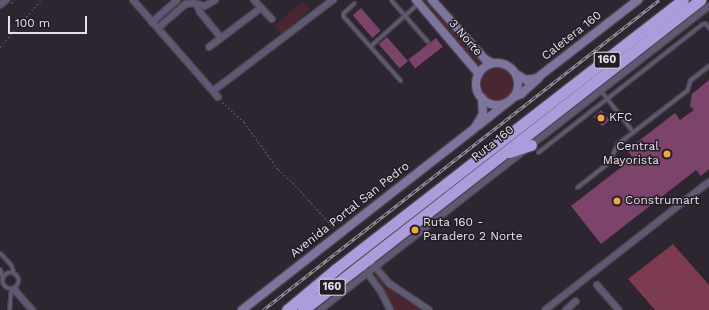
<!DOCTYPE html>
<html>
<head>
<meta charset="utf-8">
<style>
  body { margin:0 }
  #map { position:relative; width:709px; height:310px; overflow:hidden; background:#2d252f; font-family:"Work Sans",sans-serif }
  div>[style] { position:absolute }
  .green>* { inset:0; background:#4a2630; transform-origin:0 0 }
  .round { border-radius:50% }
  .forest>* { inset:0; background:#7c3b4e }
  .building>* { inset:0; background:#7c446a; transform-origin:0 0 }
  .path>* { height:1px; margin-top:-0.5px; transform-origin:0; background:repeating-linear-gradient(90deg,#665f68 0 2px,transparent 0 4px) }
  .roads { filter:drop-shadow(1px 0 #4b434d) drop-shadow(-1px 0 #4b434d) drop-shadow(0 1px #4b434d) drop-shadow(0 -1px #4b434d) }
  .lane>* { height:3px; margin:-1.5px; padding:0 1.5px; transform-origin:1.5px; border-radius:1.5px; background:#5f5a73 }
  .lane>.ring { margin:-1.5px; padding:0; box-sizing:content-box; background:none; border:3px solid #5f5a73; border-radius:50% }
  .street>* { height:6px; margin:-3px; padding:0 3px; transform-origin:3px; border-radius:3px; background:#5f5a73 }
  .secondary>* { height:8px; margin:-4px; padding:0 4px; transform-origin:4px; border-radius:4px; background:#7e759e }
  .secondary>.ring { margin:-4px; padding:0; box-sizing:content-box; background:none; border:8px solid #7e759e; border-radius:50% }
  .highway>* { height:11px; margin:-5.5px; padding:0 5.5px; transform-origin:5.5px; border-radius:5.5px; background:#ab9ddc }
  .rail>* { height:3px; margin-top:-1.5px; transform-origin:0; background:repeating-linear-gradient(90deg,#231b25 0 4.5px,#9c959e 0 9px); box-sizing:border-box; border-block:1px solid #9c959e }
  .dots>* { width:11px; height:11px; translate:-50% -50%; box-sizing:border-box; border:2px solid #231b25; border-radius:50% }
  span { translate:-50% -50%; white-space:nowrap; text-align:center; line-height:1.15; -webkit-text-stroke:3px #231b25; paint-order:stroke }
  .shield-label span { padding:1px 3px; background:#231b25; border:1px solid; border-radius:3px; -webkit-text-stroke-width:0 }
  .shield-label { font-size:11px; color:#e6e1e8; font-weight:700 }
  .street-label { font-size:12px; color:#e6e1e8 }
  .poi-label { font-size:12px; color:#e6e1e8 }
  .left { translate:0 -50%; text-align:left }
  .right { translate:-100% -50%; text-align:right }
  .scale { position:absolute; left:8px; top:16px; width:79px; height:18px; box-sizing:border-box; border:2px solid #e6e1e8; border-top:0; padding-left:5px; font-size:12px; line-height:14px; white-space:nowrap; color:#e6e1e8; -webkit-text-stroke:3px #231b25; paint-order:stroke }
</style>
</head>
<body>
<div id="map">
  <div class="green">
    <div style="clip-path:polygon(422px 0,430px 0,483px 59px,477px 65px)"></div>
    <div style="left:303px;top:1px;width:11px;height:38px;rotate:49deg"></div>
    <div class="round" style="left:479px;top:66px;width:36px;height:36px"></div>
    <div style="clip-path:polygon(377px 276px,398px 296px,423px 310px,393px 310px,385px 293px,374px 278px)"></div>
  </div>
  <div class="forest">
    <div style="clip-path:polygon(673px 244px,709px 285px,709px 310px,655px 310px,628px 279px)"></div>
  </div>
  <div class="building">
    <div style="left:361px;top:8px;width:30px;height:11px;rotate:49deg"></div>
    <div style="left:387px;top:37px;width:32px;height:11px;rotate:49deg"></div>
    <div style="left:436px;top:38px;width:11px;height:35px;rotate:52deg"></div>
    <div style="clip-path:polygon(709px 80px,709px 169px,701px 176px,696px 170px,601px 244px,571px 206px,633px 158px,627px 150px,675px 113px,680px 120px,694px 110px,690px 106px,692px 94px)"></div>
    <div style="left:601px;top:110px;width:13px;height:10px;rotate:48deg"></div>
  </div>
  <div class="path">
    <div style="left:11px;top:3px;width:5px;rotate:-37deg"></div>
    <div style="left:0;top:47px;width:62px;rotate:-48.9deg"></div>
    <div style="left:222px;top:102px;width:30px;rotate:42deg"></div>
    <div style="left:244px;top:122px;width:58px;rotate:54.1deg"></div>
    <div style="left:278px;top:169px;width:23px;rotate:43deg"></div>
    <div style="left:295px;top:185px;width:59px;rotate:47.7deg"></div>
  </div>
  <div class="roads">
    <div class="lane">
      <div style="left:391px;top:0;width:55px;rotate:48.7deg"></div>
      <div style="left:354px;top:3px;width:15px;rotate:138deg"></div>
      <div style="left:343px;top:13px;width:3px;rotate:90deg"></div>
      <div style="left:343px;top:16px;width:86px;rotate:48.3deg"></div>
      <div style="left:370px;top:46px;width:63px;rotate:-41.8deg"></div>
      <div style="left:601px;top:91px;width:52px;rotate:52deg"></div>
      <div style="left:538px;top:152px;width:208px;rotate:-38deg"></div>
      <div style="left:702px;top:24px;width:3px;rotate:-18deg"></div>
      <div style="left:705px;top:23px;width:6px;rotate:51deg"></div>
      <div style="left:577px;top:187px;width:41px;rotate:-38deg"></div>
      <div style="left:609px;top:162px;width:20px;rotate:-66deg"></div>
      <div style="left:617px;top:144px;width:88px;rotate:-37.6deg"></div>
      <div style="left:687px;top:90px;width:10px;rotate:-73deg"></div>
      <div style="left:690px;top:80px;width:24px;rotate:-38deg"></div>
      <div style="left:0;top:253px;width:16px;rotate:47deg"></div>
      <div style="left:11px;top:265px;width:7px;rotate:74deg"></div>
      <div style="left:0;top:269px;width:8px;rotate:76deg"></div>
      <div class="ring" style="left:2px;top:272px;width:13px;height:13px"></div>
      <div style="left:14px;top:287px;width:30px;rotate:49deg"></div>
      <div style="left:11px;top:288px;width:29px;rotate:49deg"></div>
      <div style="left:9px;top:310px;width:22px;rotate:-85deg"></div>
    </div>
    <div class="street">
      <div style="left:133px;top:0;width:129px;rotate:48.8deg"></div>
      <div style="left:254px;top:0;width:26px;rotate:47deg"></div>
      <div style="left:0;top:5px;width:8px;rotate:-40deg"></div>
      <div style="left:197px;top:5px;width:8px;rotate:67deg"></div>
      <div style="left:200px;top:12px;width:33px;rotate:51deg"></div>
      <div style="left:152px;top:22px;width:33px;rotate:-41deg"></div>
      <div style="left:158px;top:28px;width:37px;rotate:-41deg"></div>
      <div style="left:186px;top:4px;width:7px;rotate:-8deg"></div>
      <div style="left:193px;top:3px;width:12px;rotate:14deg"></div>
      <div style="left:205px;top:6px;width:12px;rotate:-31deg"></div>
      <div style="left:209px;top:47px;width:65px;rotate:-36.9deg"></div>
      <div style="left:213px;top:91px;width:151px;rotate:-37.2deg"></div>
      <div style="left:368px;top:259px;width:33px;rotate:49deg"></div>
      <div style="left:390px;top:284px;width:47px;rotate:33.7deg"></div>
      <div style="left:366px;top:271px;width:24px;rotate:54deg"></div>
      <div style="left:380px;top:290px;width:22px;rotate:63deg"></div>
      <div style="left:597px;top:285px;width:33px;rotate:49deg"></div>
      <div style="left:320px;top:310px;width:494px;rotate:-38deg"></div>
      <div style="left:545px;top:310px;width:208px;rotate:-38deg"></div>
      <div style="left:566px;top:310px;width:13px;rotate:-42deg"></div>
    </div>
    <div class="secondary">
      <div style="left:416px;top:0;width:97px;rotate:49.6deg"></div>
      <div style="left:432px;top:0;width:79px;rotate:48.1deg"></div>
      <div style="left:485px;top:59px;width:8px;rotate:30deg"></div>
      <div class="ring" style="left:476px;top:63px;width:34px;height:34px"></div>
      <div style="left:516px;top:74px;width:12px;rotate:31deg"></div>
      <div style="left:526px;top:80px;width:11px;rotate:-10deg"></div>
      <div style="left:537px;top:78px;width:128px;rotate:-37.7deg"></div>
      <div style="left:514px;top:97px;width:8px;rotate:-23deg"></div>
      <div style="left:521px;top:94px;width:24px;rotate:-42deg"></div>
      <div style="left:478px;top:126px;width:38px;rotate:-39deg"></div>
      <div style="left:242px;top:310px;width:294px;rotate:-38deg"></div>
      <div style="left:474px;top:129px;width:17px;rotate:-59deg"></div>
      <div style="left:483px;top:114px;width:16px;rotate:-94deg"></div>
    </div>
    <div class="highway">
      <div style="left:509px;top:152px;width:23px;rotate:-18deg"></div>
      <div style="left:287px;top:310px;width:64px;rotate:-39.9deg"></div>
      <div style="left:336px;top:269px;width:439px;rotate:-37.8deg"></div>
      <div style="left:303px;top:310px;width:504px;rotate:-37.98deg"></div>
    </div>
  </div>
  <div class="rail">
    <div style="left:263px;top:310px;width:503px;rotate:-38.05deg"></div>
  </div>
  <div class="dots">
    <div style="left:601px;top:118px;background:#f0a63f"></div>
    <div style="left:667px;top:154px;background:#f0a63f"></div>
    <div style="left:617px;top:201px;background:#f0a63f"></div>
    <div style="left:415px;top:230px;background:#f0a63f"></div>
  </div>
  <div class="shield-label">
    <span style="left:607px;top:60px">160</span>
    <span style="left:332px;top:287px">160</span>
  </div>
  <div class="street-label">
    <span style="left:572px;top:36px;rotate:-38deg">Caletera 160</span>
    <span style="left:465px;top:38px;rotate:49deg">3 Norte</span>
    <span style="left:493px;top:144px;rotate:-38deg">Ruta 160</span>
    <span style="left:350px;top:210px;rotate:-38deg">Avenida Portal San Pedro</span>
  </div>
  <div class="poi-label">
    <span class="left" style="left:609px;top:118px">KFC</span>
    <span class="right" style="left:659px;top:154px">Central<br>Mayorista</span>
    <span class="left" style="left:625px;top:201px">Construmart</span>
    <span class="left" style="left:423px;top:230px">Ruta 160 -<br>Paradero 2 Norte</span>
  </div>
  <div class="scale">100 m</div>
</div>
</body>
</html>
